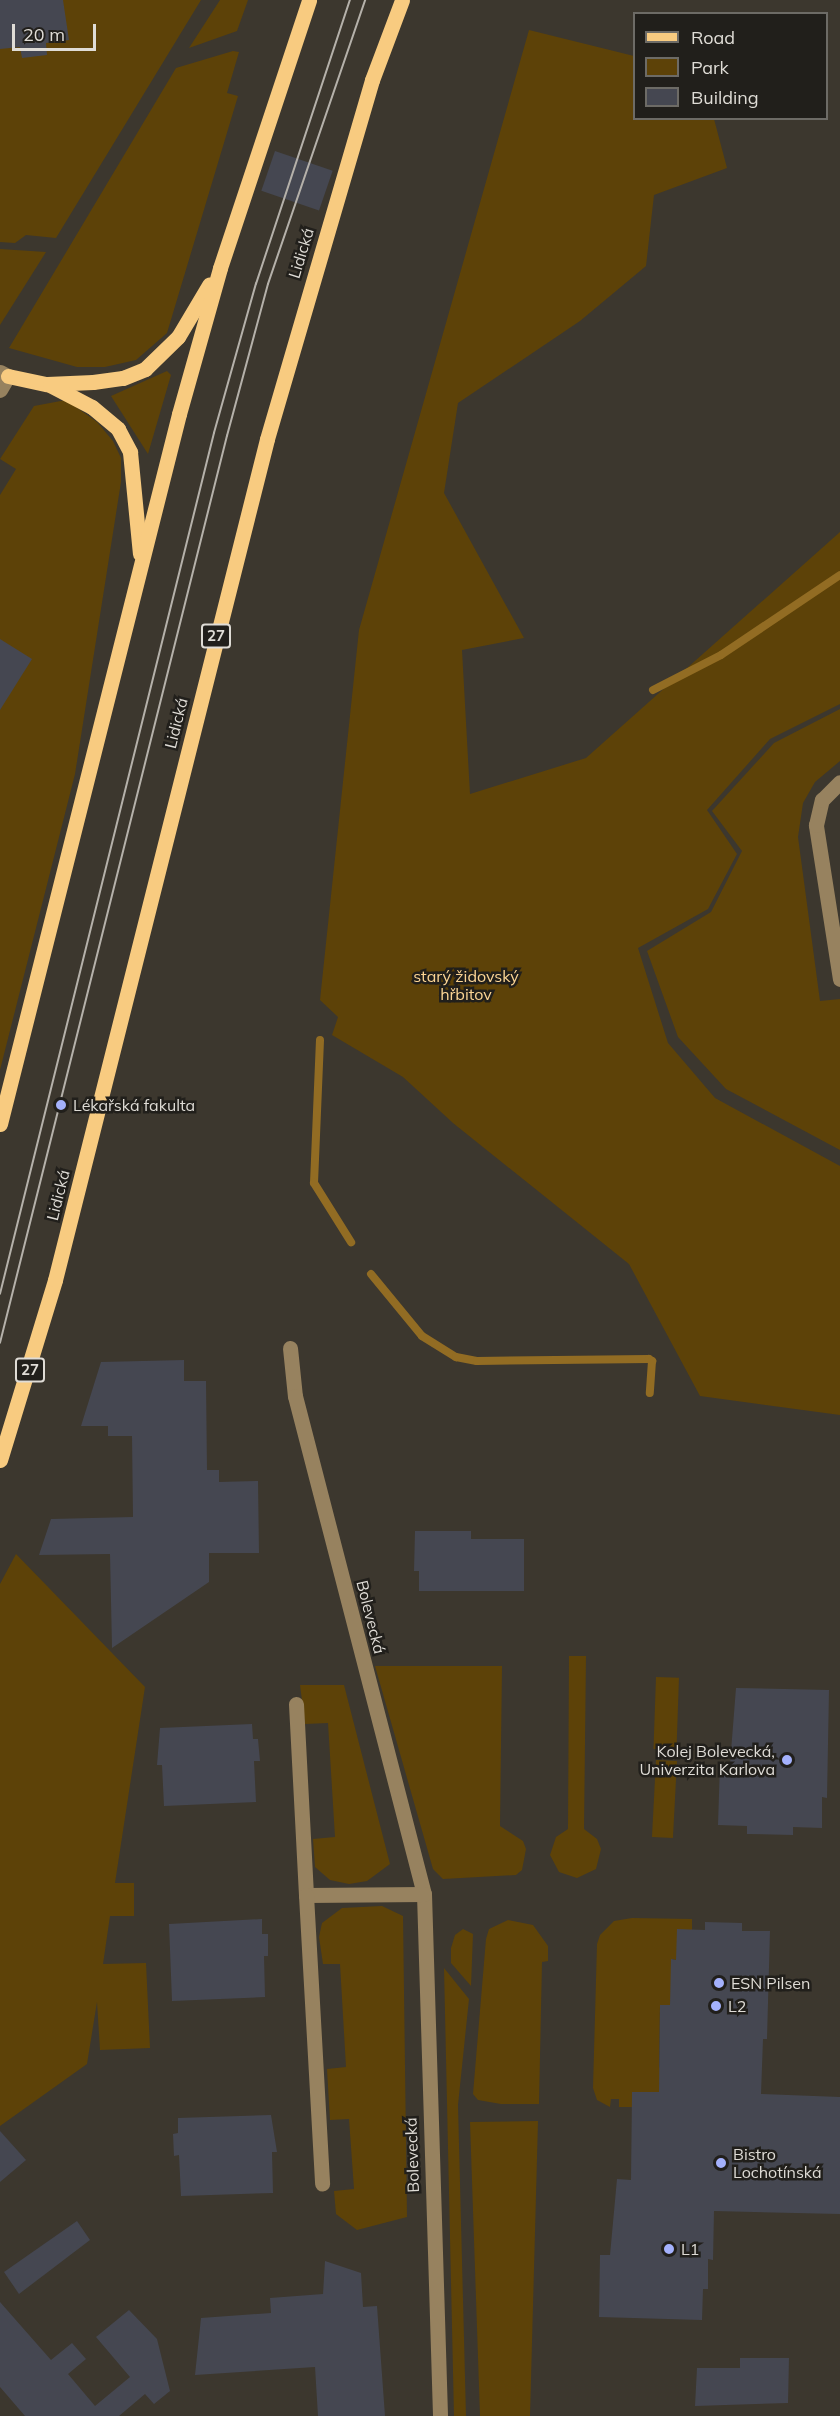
<!DOCTYPE html>
<html>
<head>
<meta charset="utf-8">
<style>
  body { margin:0 }
  #map { position:relative; width:840px; height:2416px; overflow:hidden; background:#3c372e; font-family:Mulish,sans-serif }
  div>[style] { position:absolute }
  .green>* { inset:0; background:#5d4208; transform-origin:0 0 }
  .stream>* { height:8px; margin:-4px; padding:0 4px; transform-origin:4px; border-radius:4px; background:#926c23 }
  .building>* { inset:0; background:#454751; transform-origin:0 0 }
  .minor>* { height:15px; margin:-7.5px; padding:0 7.5px; transform-origin:7.5px; border-radius:7.5px; background:#97825f }
  .major>* { height:15px; margin:-7.5px; padding:0 7.5px; transform-origin:7.5px; border-radius:7.5px; background:#f8cb80 }
  .tram>* { height:1.5px; margin:-0.75px; padding:0 0.75px; transform-origin:0.75px; border-radius:0.75px; background:#b5b1aa }
  .dots>* { width:16px; height:16px; translate:-50% -50%; box-sizing:border-box; border:3px solid #211f1b; border-radius:50% }
  span { translate:-50% -50%; white-space:nowrap; text-align:center; line-height:1.15; -webkit-text-stroke:5px #211f1b; paint-order:stroke }
  .shield-label span { padding:2px 4px; background:#211f1b; border:2px solid; border-radius:4px; -webkit-text-stroke-width:0 }
  .shield-label { font-size:15px; color:#dfdcd6; font-weight:700 }
  .street-label { font-size:16px; color:#dfdcd6 }
  .park-label { font-size:16px; color:#fcd594 }
  .poi-label { font-size:16px; color:#dfdcd6 }
  .left { translate:0 -50%; text-align:left }
  .right { translate:-100% -50%; text-align:right }
  .legend { position:absolute; left:633px; top:12px; width:195px; height:108px; box-sizing:border-box; background:#211f1b; border:2px solid #6d6b66; margin:0; padding:8px 10px; list-style:none; font-size:18px; color:#dfdcd6 }
  .legend li { display:flex; align-items:center; gap:12px; height:30px }
  .legend b { width:30px; border:2px solid #6d6b66 }
  .scale { position:absolute; left:12px; top:24px; width:84px; height:27px; box-sizing:border-box; border:3px solid #dfdcd6; border-top:0; padding-left:8px; font-size:18px; line-height:21px; white-space:nowrap; color:#dfdcd6; -webkit-text-stroke:4px #211f1b; paint-order:stroke }
</style>
</head>
<body>
<div id="map">
  <div class="green">
    <div style="clip-path:polygon(0 0,201px 0,56px 238px,26px 235px,15px 243px,0 242px)"></div>
    <div style="clip-path:polygon(220px 0,248px 0,237px 31px,189px 48px)"></div>
    <div style="clip-path:polygon(529px 30px,634px 56px,634px 118px,714px 119px,727px 168px,654px 195px,646px 266px,580px 321px,458px 403px,444px 493px,524px 638px,462px 650px,470px 794px,586px 758px,840px 532px,840px 704px,770px 739px,707px 810px,737px 854px,708px 909px,638px 948px,668px 1043px,715px 1098px,840px 1166px,840px 1415px,700px 1396px,629px 1264px,453px 1123px,403px 1077px,332px 1035px,338px 1017px,320px 1000px,359px 630px)"></div>
    <div style="clip-path:polygon(233px 51px,239px 52px,227px 93px,238px 96px,167px 333px,136px 360px,105px 367px,77px 367px,9px 348px,176px 68px)"></div>
    <div style="clip-path:polygon(0 249px,46px 252px,0 325px)"></div>
    <div style="clip-path:polygon(167px 371px,171px 375px,148px 454px,111px 396px)"></div>
    <div style="clip-path:polygon(66px 400px,97px 422px,113px 441px,121px 458px,121px 482px,75px 774px,0 1070px,0 495px,16px 469px,0 459px,34px 406px)"></div>
    <div style="clip-path:polygon(840px 709px,840px 761px,815px 782px,803px 803px,798px 837px,820px 1001px,840px 999px,840px 1150px,726px 1089px,678px 1037px,647px 951px,711px 912px,742px 851px,712px 811px,774px 743px)"></div>
    <div style="clip-path:polygon(16px 1554px,145px 1687px,115px 1883px,134px 1883px,134px 1916px,110px 1916px,103px 1964px,146px 1963px,150px 2048px,100px 2050px,97px 2002px,87px 2064px,0 2126px,0 1584px)"></div>
    <div style="clip-path:polygon(569px 1656px,586px 1656px,584px 1829px,597px 1839px,601px 1849px,596px 1869px,577px 1878px,559px 1872px,550px 1855px,556px 1837px,568px 1829px)"></div>
    <div style="clip-path:polygon(375px 1666px,502px 1666px,500px 1826px,523px 1841px,526px 1849px,522px 1870px,516px 1875px,443px 1879px,433px 1869px)"></div>
    <div style="left:656px;top:1677px;width:23px;height:72px;rotate:2deg"></div>
    <div style="clip-path:polygon(300px 1685px,344px 1685px,390px 1864px,367px 1881px,349px 1884px,330px 1880px,315px 1867px,313px 1839px,335px 1837px,328px 1723px,305px 1724px)"></div>
    <div style="left:656px;top:1760px;width:21px;height:77px;rotate:3deg"></div>
    <div style="clip-path:polygon(382px 1906px,403px 1916px,407px 2217px,357px 2230px,336px 2214px,334px 2191px,354px 2189px,349px 2119px,330px 2120px,327px 2069px,346px 2067px,340px 1964px,323px 1964px,319px 1937px,322px 1923px,342px 1908px)"></div>
    <div style="clip-path:polygon(632px 1918px,692px 1919px,692px 1930px,676px 1960px,672px 1959px,684px 2005px,660px 2005px,659px 2067px,682px 2093px,633px 2092px,632px 2107px,619px 2107px,619px 2099px,611px 2099px,610px 2107px,597px 2100px,593px 2088px,597px 1944px,600px 1935px,614px 1921px)"></div>
    <div style="clip-path:polygon(508px 1920px,533px 1925px,548px 1946px,548px 1961px,542px 1962px,539px 2104px,501px 2104px,478px 2100px,473px 2094px,486px 1939px,489px 1929px)"></div>
    <div style="clip-path:polygon(463px 1929px,473px 1934px,471px 1986px,451px 1963px,451px 1948px,455px 1935px)"></div>
    <div style="clip-path:polygon(444px 1968px,469px 1999px,458px 2105px,466px 2416px,454px 2416px)"></div>
    <div style="clip-path:polygon(538px 2121px,530px 2416px,480px 2416px,470px 2122px)"></div>
  </div>
  <div class="stream">
    <div style="left:653px;top:690px;width:76px;rotate:-27.2deg"></div>
    <div style="left:721px;top:655px;width:143px;rotate:-33.9deg"></div>
    <div style="left:320px;top:1040px;width:143px;rotate:92.4deg"></div>
    <div style="left:314px;top:1183px;width:70px;rotate:57.9deg"></div>
    <div style="left:371px;top:1274px;width:80px;rotate:50.6deg"></div>
    <div style="left:422px;top:1336px;width:40px;rotate:32deg"></div>
    <div style="left:456px;top:1357px;width:21px;rotate:11deg"></div>
    <div style="left:477px;top:1361px;width:172px;rotate:-0.7deg"></div>
    <div style="left:649px;top:1359px;width:4px;rotate:34deg"></div>
    <div style="left:652px;top:1361px;width:32px;rotate:94deg"></div>
  </div>
  <div class="building">
    <div style="clip-path:polygon(0 0,63px 0,69px 40px,46px 43px,47px 55px,22px 58px,20px 47px,0 49px)"></div>
    <div style="left:275px;top:151px;width:61px;height:42px;rotate:19deg"></div>
    <div style="clip-path:polygon(0 639px,32px 659px,0 710px)"></div>
    <div style="clip-path:polygon(184px 1360px,184px 1381px,206px 1381px,207px 1470px,219px 1470px,219px 1482px,258px 1481px,259px 1553px,209px 1553px,209px 1582px,112px 1648px,110px 1554px,39px 1555px,51px 1519px,133px 1517px,132px 1436px,108px 1436px,108px 1426px,81px 1426px,101px 1362px)"></div>
    <div style="clip-path:polygon(415px 1531px,471px 1531px,471px 1539px,524px 1539px,524px 1591px,419px 1591px,419px 1571px,414px 1571px)"></div>
    <div style="clip-path:polygon(736px 1688px,829px 1690px,827px 1798px,822px 1797px,822px 1828px,793px 1827px,793px 1835px,747px 1834px,747px 1826px,718px 1825px,720px 1764px,730px 1764px)"></div>
    <div style="clip-path:polygon(252px 1724px,253px 1739px,258px 1739px,260px 1761px,254px 1761px,256px 1802px,164px 1806px,162px 1765px,157px 1765px,160px 1728px)"></div>
    <div style="clip-path:polygon(262px 1919px,262px 1934px,268px 1934px,268px 1956px,264px 1956px,265px 1997px,172px 2001px,169px 1924px)"></div>
    <div style="clip-path:polygon(705px 1922px,742px 1923px,742px 1931px,770px 1931px,767px 2039px,763px 2039px,761px 2094px,840px 2097px,840px 2214px,714px 2211px,713px 2260px,708px 2259px,708px 2289px,703px 2289px,702px 2320px,599px 2317px,600px 2255px,610px 2255px,617px 2179px,631px 2180px,632px 2092px,659px 2092px,660px 2005px,670px 2005px,671px 1959px,676px 1960px,677px 1929px,705px 1930px)"></div>
    <div style="clip-path:polygon(271px 2115px,277px 2152px,272px 2152px,273px 2193px,181px 2196px,179px 2155px,174px 2156px,173px 2134px,178px 2133px,178px 2118px)"></div>
    <div style="clip-path:polygon(0 2131px,26px 2160px,0 2182px)"></div>
    <div style="clip-path:polygon(77px 2221px,90px 2240px,19px 2294px,4px 2272px)"></div>
    <div style="clip-path:polygon(325px 2261px,361px 2273px,363px 2307px,377px 2306px,385px 2416px,318px 2416px,315px 2367px,195px 2375px,201px 2318px,271px 2313px,270px 2298px,323px 2294px)"></div>
    <div style="clip-path:polygon(0 2302px,51px 2360px,72px 2343px,86px 2359px,68px 2374px,95px 2406px,130px 2377px,96px 2337px,129px 2310px,157px 2339px,170px 2391px,154px 2404px,145px 2394px,119px 2416px,25px 2416px,0 2387px)"></div>
    <div style="clip-path:polygon(740px 2358px,789px 2358px,788px 2403px,695px 2406px,697px 2368px,740px 2368px)"></div>
  </div>
  <div class="minor">
    <div style="left:0;top:372px;width:9px;rotate:27deg"></div>
    <div style="left:8px;top:376px;width:16px;rotate:120deg"></div>
    <div style="left:840px;top:979px;width:156px;rotate:-98.9deg"></div>
    <div style="left:816px;top:825px;width:26px;rotate:-77deg"></div>
    <div style="left:822px;top:800px;width:25px;rotate:-45deg"></div>
    <div style="left:290px;top:1348px;width:48px;rotate:84.1deg"></div>
    <div style="left:295px;top:1396px;width:514px;rotate:75.48deg"></div>
    <div style="left:424px;top:1894px;width:522px;rotate:88.24deg"></div>
    <div style="left:296px;top:1704px;width:191px;rotate:87deg"></div>
    <div style="left:306px;top:1895px;width:118px;rotate:-0.5deg"></div>
    <div style="left:306px;top:1895px;width:289px;rotate:86.8deg"></div>
  </div>
  <div class="major">
    <div style="left:8px;top:376px;width:40px;rotate:12deg"></div>
    <div style="left:47px;top:384px;width:46px;rotate:-2.5deg"></div>
    <div style="left:93px;top:382px;width:30px;rotate:-8deg"></div>
    <div style="left:123px;top:378px;width:24px;rotate:-22deg"></div>
    <div style="left:145px;top:369px;width:46px;rotate:-44.1deg"></div>
    <div style="left:178px;top:337px;width:61px;rotate:-59.2deg"></div>
    <div style="left:50px;top:385px;width:47px;rotate:27.6deg"></div>
    <div style="left:92px;top:407px;width:34px;rotate:40deg"></div>
    <div style="left:118px;top:429px;width:26px;rotate:62deg"></div>
    <div style="left:130px;top:452px;width:102px;rotate:84.4deg"></div>
    <div style="left:0;top:1124px;width:732px;rotate:-75.85deg"></div>
    <div style="left:179px;top:414px;width:152px;rotate:-74.3deg"></div>
    <div style="left:220px;top:268px;width:282px;rotate:-71.6deg"></div>
    <div style="left:0;top:1460px;width:188px;rotate:-73deg"></div>
    <div style="left:55px;top:1280px;width:867px;rotate:-75.85deg"></div>
    <div style="left:267px;top:439px;width:374px;rotate:-73.7deg"></div>
    <div style="left:372px;top:80px;width:85px;rotate:-69.4deg"></div>
  </div>
  <div class="tram">
    <div style="left:0;top:1294px;width:887px;rotate:-76.04deg"></div>
    <div style="left:214px;top:433px;width:155px;rotate:-74.3deg"></div>
    <div style="left:256px;top:284px;width:299px;rotate:-71.7deg"></div>
    <div style="left:0;top:1343px;width:935px;rotate:-75.95deg"></div>
    <div style="left:227px;top:436px;width:157px;rotate:-74.9deg"></div>
    <div style="left:268px;top:284px;width:300px;rotate:-71.1deg"></div>
  </div>
  <div class="dots">
    <div style="left:61px;top:1105px;background:#a4b1fc"></div>
    <div style="left:787px;top:1760px;background:#a4b1fc"></div>
    <div style="left:719px;top:1983px;background:#a4b1fc"></div>
    <div style="left:716px;top:2006px;background:#a4b1fc"></div>
    <div style="left:721px;top:2163px;background:#a4b1fc"></div>
    <div style="left:669px;top:2249px;background:#a4b1fc"></div>
  </div>
  <div class="shield-label">
    <span style="left:216px;top:636px">27</span>
    <span style="left:30px;top:1370px">27</span>
  </div>
  <div class="street-label">
    <span style="left:301px;top:253px;rotate:-73deg">Lidická</span>
    <span style="left:176px;top:723px;rotate:-76deg">Lidická</span>
    <span style="left:58px;top:1195px;rotate:-76deg">Lidická</span>
    <span style="left:371px;top:1617px;rotate:76deg">Bolevecká</span>
    <span style="left:412px;top:2155px;rotate:-92deg">Bolevecká</span>
  </div>
  <div class="park-label">
    <span style="left:466px;top:985px">starý židovský<br>hřbitov</span>
  </div>
  <div class="poi-label">
    <span class="left" style="left:73px;top:1105px">Lékařská fakulta</span>
    <span class="right" style="left:775px;top:1760px">Kolej Bolevecká,<br>Univerzita Karlova</span>
    <span class="left" style="left:731px;top:1983px">ESN Pilsen</span>
    <span class="left" style="left:728px;top:2006px">L2</span>
    <span class="left" style="left:733px;top:2163px">Bistro<br>Lochotínská</span>
    <span class="left" style="left:681px;top:2249px">L1</span>
  </div>
  <ul class="legend">
  <li><b style="height:8px;background:#f8cb80"></b>Road</li>
  <li><b style="height:16px;background:#5d4208"></b>Park</li>
  <li><b style="height:16px;background:#454751"></b>Building</li>
  </ul>
  <div class="scale">20 m</div>
</div>
</body>
</html>
